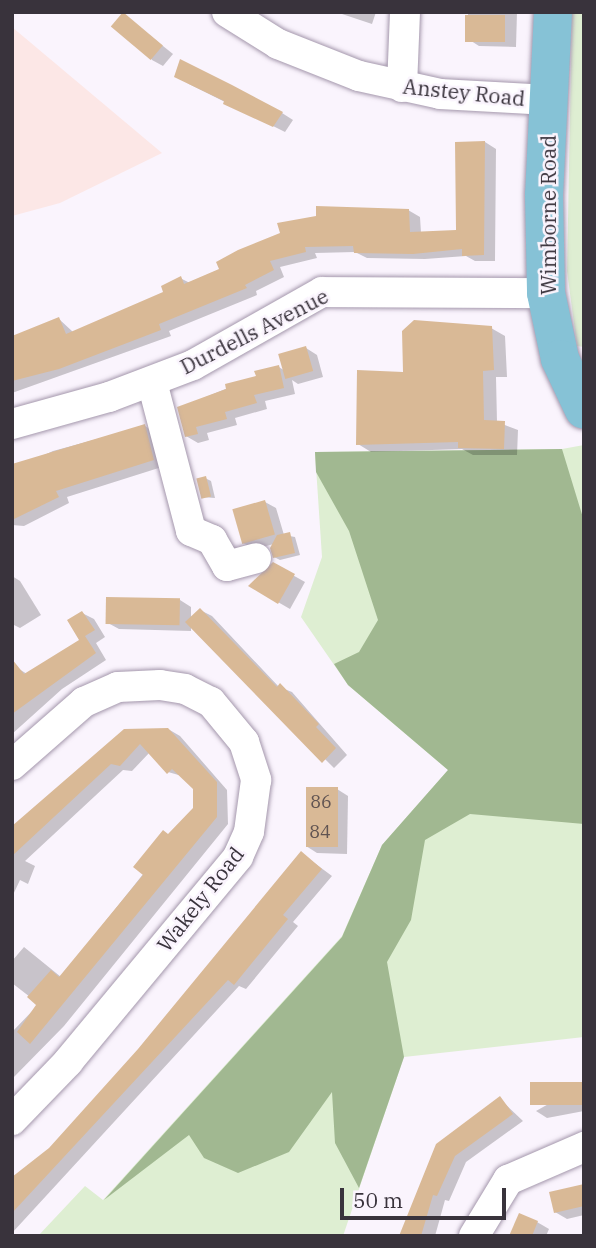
<!DOCTYPE html>
<style>
body{margin:0}
#map{position:relative;width:596px;height:1248px;overflow:hidden;background:#faf4fd;font-family:"IBM Plex Serif",serif}
div>[style]{position:absolute}
.education>*{inset:0;background:#fce7e6}
.green>*{inset:0;background:#deeed2}
.forest>*{inset:0;background:#a1b891}
.shadow>*{inset:0;background:#0003}
.building>*{inset:0;background:#d9b996;transform-origin:0 0}
.roads{filter:drop-shadow(0 0 2px #a497ac) drop-shadow(0 0 2px #a497ac)}
.minor>*{height:30px;margin:-15px;padding:0 15px;transform-origin:15px;border-radius:15px;background:#fff}
.major>*{height:38px;margin:-19px;padding:0 19px;transform-origin:19px;border-radius:19px;background:#86c2d6}
span{translate:-50% -50%;white-space:nowrap;text-align:center;line-height:1.15;-webkit-text-stroke:5px #faf4fd;paint-order:stroke}
.number-label{font-size:18px;color:#615452}
.number-label span{-webkit-text-stroke-width:0}
.street-label{font-size:21px;color:#39333c}
.frame{position:absolute;inset:0;border:14px solid #39333c;pointer-events:none}
.scale{position:absolute;left:340px;top:1188px;width:166px;height:32px;box-sizing:border-box;border:4px solid #39333c;border-top:0;padding-left:9px;font-size:21px;line-height:24px;white-space:nowrap;color:#39333c;-webkit-text-stroke:5px #faf4fd;paint-order:stroke}
</style>
<div id="map">
<div class="education">
<div style="clip-path:polygon(12px 27px,162px 153px,60px 203px,12px 216px)"></div>
</div>
<div class="green">
<div style="clip-path:polygon(572px 12px,584px 12px,584px 347px,577px 346px,567px 271px)"></div>
<div style="clip-path:polygon(584px 445px,584px 1037px,404px 1057px,343px 1236px,38px 1236px,85px 1186px,103px 1200px,342px 936px,382px 845px,448px 770px,348px 685px,301px 617px,322px 557px,315px 452px,562px 449px)"></div>
</div>
<div class="forest">
<div style="clip-path:polygon(562px 449px,584px 521px,584px 824px,470px 814px,425px 840px,411px 920px,387px 962px,404px 1057px,359px 1188px,335px 1143px,332px 1092px,289px 1152px,238px 1173px,204px 1158px,189px 1135px,104px 1200px,342px 937px,382px 845px,448px 770px,348px 685px,334px 664px,359px 652px,378px 620px,349px 531px,316px 472px,315px 452px)"></div>
</div>
<div class="shadow">
<div style="clip-path:polygon(336px 12px,376px 12px,372px 24px)"></div>
<div style="clip-path:polygon(468px 12px,517px 12px,516px 47px,479px 46px,468px 39px)"></div>
<div style="clip-path:polygon(123px 14px,173px 54px,163px 66px,152px 60px)"></div>
<div style="clip-path:polygon(187px 83px,282px 113px,293px 120px,285px 132px)"></div>
<div style="clip-path:polygon(485px 142px,496px 149px,495px 261px,475px 261px,466px 256px,425px 259px,367px 258px,355px 252px,315px 253px,317px 258px,280px 267px,284px 277px,256px 291px,257px 295px,169px 331px,171px 336px,12px 393px,12px 350px,59px 319px,73px 332px,166px 293px,180px 278px,190px 283px,408px 210px,420px 217px,421px 233px,458px 231px)"></div>
<div style="clip-path:polygon(491px 328px,505px 336px,507px 377px,496px 377px,497px 422px,518px 430px,517px 455px,473px 455px,462px 449px,371px 452px,358px 444px,405px 373px)"></div>
<div style="clip-path:polygon(306px 348px,317px 355px,323px 377px,298px 384px,292px 380px,295px 394px,265px 401px,267px 409px,235px 418px,237px 425px,207px 433px,209px 440px,198px 443px,186px 436px,179px 408px,279px 367px,285px 371px)"></div>
<div style="clip-path:polygon(145px 426px,156px 433px,165px 466px,67px 497px,69px 503px,24px 526px,12px 525px,12px 470px,53px 451px)"></div>
<div style="clip-path:polygon(205px 478px,211px 481px,215px 498px,202px 497px)"></div>
<div style="clip-path:polygon(265px 502px,276px 508px,284px 535px,295px 537px,300px 555px,280px 560px,274px 557px,274px 544px,254px 549px,243px 543px)"></div>
<div style="clip-path:polygon(273px 564px,305px 582px,290px 609px,250px 586px)"></div>
<div style="clip-path:polygon(12px 576px,20px 581px,41px 615px,20px 628px,12px 624px)"></div>
<div style="clip-path:polygon(180px 600px,191px 607px,191px 618px,200px 610px,212px 616px,279px 687px,292px 692px,347px 755px,334px 768px,191px 626px,191px 631px,119px 629px,108px 623px)"></div>
<div style="clip-path:polygon(82px 613px,94px 619px,105px 637px,96px 643px,106px 660px,62px 689px,12px 734px,12px 674px,19px 669px,27px 674px,82px 640px)"></div>
<div style="clip-path:polygon(168px 729px,180px 736px,227px 790px,228px 824px,64px 1026px,12px 1079px,12px 1032px,39px 1004px,12px 983px,12px 961px,24px 947px,61px 977px,195px 809px,195px 789px,182px 776px,168px 772px,150px 752px,132px 771px,123px 770px,25px 861px,35px 866px,28px 884px,20px 880px,12px 897px,12px 829px,125px 731px)"></div>
<div style="clip-path:polygon(337px 789px,348px 796px,347px 854px,317px 853px,306px 846px)"></div>
<div style="clip-path:polygon(301px 853px,332px 876px,293px 922px,298px 926px,246px 989px,239px 986px,12px 1233px,12px 1179px,50px 1149px,139px 1050px)"></div>
<div style="clip-path:polygon(584px 1084px,584px 1111px,547px 1118px,536px 1111px)"></div>
<div style="clip-path:polygon(500px 1099px,523px 1121px,466px 1162px,449px 1201px,445px 1200px,435px 1236px,402px 1236px,437px 1145px)"></div>
<div style="clip-path:polygon(584px 1186px,584px 1215px,567px 1219px,555px 1212px)"></div>
<div style="clip-path:polygon(537px 1222px,549px 1229px,546px 1236px,511px 1236px)"></div>
</div>
<div class="building">
<div style="left:123px;top:12px;width:52px;height:19px;rotate:40deg"></div>
<div style="left:505px;top:15px;width:27px;height:40px;rotate:90deg"></div>
<div style="clip-path:polygon(180px 59px,232px 85px,283px 112px,273px 127px,223px 104px,224px 101px,174px 77px)"></div>
<div style="clip-path:polygon(485px 141px,484px 255px,462px 256px,462px 249px,413px 254px,354px 253px,353px 246px,305px 247px,306px 252px,270px 261px,274px 270px,245px 285px,247px 288px,159px 324px,161px 330px,59px 369px,12px 381px,12px 336px,59px 317px,66px 334px,163px 292px,161px 286px,181px 276px,184px 284px,219px 269px,216px 262px,238px 250px,280px 233px,277px 223px,316px 216px,316px 206px,409px 209px,410px 232px,456px 230px,455px 142px)"></div>
<div style="clip-path:polygon(414px 320px,492px 326px,494px 370px,483px 371px,484px 420px,505px 421px,504px 449px,458px 448px,458px 442px,356px 445px,357px 370px,403px 372px,402px 331px)"></div>
<div style="left:306px;top:346px;width:26px;height:29px;rotate:74deg"></div>
<div style="clip-path:polygon(279px 365px,284px 388px,254px 395px,257px 403px,225px 412px,227px 419px,196px 427px,198px 434px,185px 437px,177px 407px,226px 389px,225px 384px,256px 376px,254px 371px)"></div>
<div style="clip-path:polygon(145px 424px,154px 460px,56px 491px,59px 497px,12px 520px,12px 464px)"></div>
<div style="left:206px;top:476px;width:21px;height:10px;rotate:76deg"></div>
<div style="left:265px;top:500px;width:36px;height:34px;rotate:74deg"></div>
<div style="clip-path:polygon(290px 532px,295px 553px,273px 558px,270px 548px,277px 535px)"></div>
<div style="clip-path:polygon(273px 562px,295px 574px,278px 604px,248px 586px)"></div>
<div style="left:106px;top:597px;width:74px;height:27px;rotate:1deg"></div>
<div style="clip-path:polygon(200px 608px,277px 687px,280px 683px,319px 724px,316px 727px,336px 748px,322px 763px,185px 622px)"></div>
<div style="clip-path:polygon(82px 611px,95px 630px,85px 636px,96px 653px,12px 714px,12px 659px,24px 674px,79px 640px,67px 620px)"></div>
<div style="clip-path:polygon(168px 728px,217px 782px,217px 817px,30px 1044px,17px 1032px,36px 1005px,27px 997px,51px 970px,59px 977px,143px 875px,133px 867px,163px 830px,168px 834px,193px 808px,193px 789px,172px 769px,167px 774px,140px 744px,120px 766px,111px 764px,12px 856px,12px 826px,124px 729px)"></div>
<div style="left:306px;top:787px;width:32px;height:60px"></div>
<div style="clip-path:polygon(301px 851px,322px 869px,283px 915px,288px 919px,234px 985px,228px 980px,12px 1213px,12px 1177px,49px 1148px,138px 1049px)"></div>
<div style="left:584px;top:1082px;width:23px;height:54px;rotate:90deg"></div>
<div style="clip-path:polygon(500px 1096px,513px 1114px,455px 1156px,437px 1196px,433px 1195px,421px 1236px,399px 1236px,436px 1144px)"></div>
<div style="clip-path:polygon(584px 1184px,584px 1206px,554px 1213px,549px 1192px)"></div>
<div style="clip-path:polygon(519px 1213px,538px 1221px,532px 1236px,509px 1236px)"></div>
</div>
<div class="roads">
<div class="minor">
<div style="left:227px;top:12px;width:60px;rotate:32.1deg"></div>
<div style="left:278px;top:44px;width:87px;rotate:21.6deg"></div>
<div style="left:359px;top:76px;width:83px;rotate:12.5deg"></div>
<div style="left:440px;top:94px;width:109px;rotate:3.2deg"></div>
<div style="left:402px;top:87px;width:75px;rotate:-87.7deg"></div>
<div style="left:152px;top:382px;width:154px;rotate:75.3deg"></div>
<div style="left:191px;top:531px;width:23px;rotate:23deg"></div>
<div style="left:212px;top:540px;width:30px;rotate:60deg"></div>
<div style="left:227px;top:566px;width:30px;rotate:-15deg"></div>
<div style="left:12px;top:424px;width:101px;rotate:-15.6deg"></div>
<div style="left:109px;top:397px;width:90px;rotate:-20.9deg"></div>
<div style="left:193px;top:365px;width:148px;rotate:-29.5deg"></div>
<div style="left:322px;top:292px;width:224px;rotate:0.3deg"></div>
<div style="left:12px;top:765px;width:96px;rotate:-41.2deg"></div>
<div style="left:84px;top:702px;width:37px;rotate:-24deg"></div>
<div style="left:118px;top:687px;width:42px;rotate:-2.7deg"></div>
<div style="left:160px;top:685px;width:25px;rotate:9deg"></div>
<div style="left:185px;top:689px;width:29px;rotate:27deg"></div>
<div style="left:211px;top:702px;width:52px;rotate:50.5deg"></div>
<div style="left:244px;top:742px;width:40px;rotate:72deg"></div>
<div style="left:256px;top:780px;width:52px;rotate:97.7deg"></div>
<div style="left:249px;top:832px;width:27px;rotate:114deg"></div>
<div style="left:238px;top:857px;width:266px;rotate:129.7deg"></div>
<div style="left:68px;top:1062px;width:81px;rotate:134deg"></div>
<div style="left:474px;top:1236px;width:66px;rotate:-58.7deg"></div>
<div style="left:508px;top:1180px;width:83px;rotate:-23.5deg"></div>
</div>
<div class="major">
<div style="left:553px;top:12px;width:183px;rotate:92.8deg"></div>
<div style="left:544px;top:195px;width:98px;rotate:88.8deg"></div>
<div style="left:546px;top:293px;width:67px;rotate:78deg"></div>
<div style="left:560px;top:359px;width:56px;rotate:64.8deg"></div>
</div>
</div>
<div class="number-label">
<span style="left:321px;top:802px">86</span>
<span style="left:320px;top:832px">84</span>
</div>
<div class="street-label">
<span style="left:464px;top:92px;rotate:6deg">Anstey Road</span>
<span style="left:548px;top:215px;rotate:-90deg">Wimborne Road</span>
<span style="left:254px;top:331px;rotate:-27deg">Durdells Avenue</span>
<span style="left:200px;top:899px;rotate:-52deg">Wakely Road</span>
</div>
<div class="frame"></div>
<div class="scale">50 m</div>
</div>
